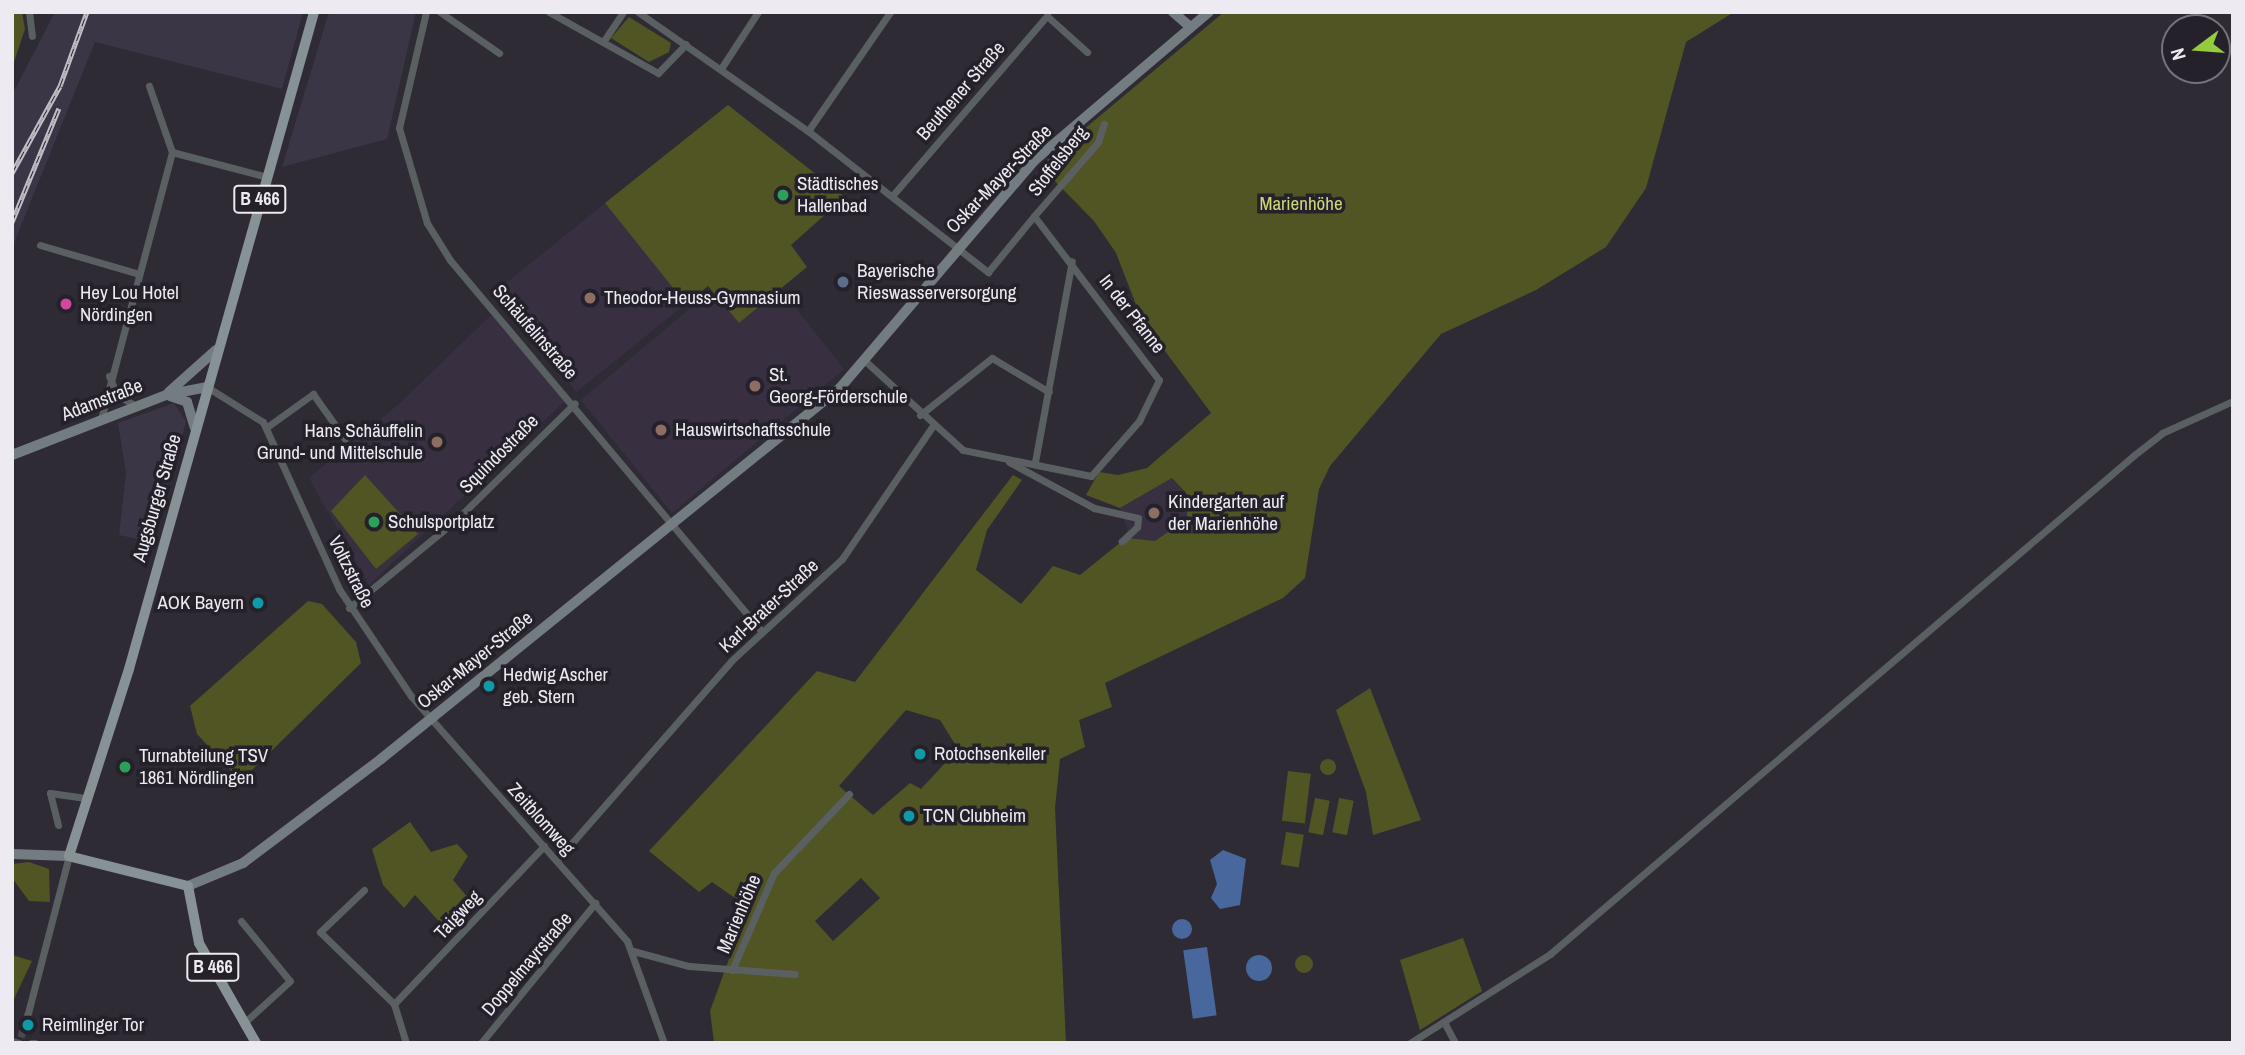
<!DOCTYPE html>
<meta charset="utf-8">
<style>
body{margin:0}
#map{position:relative;width:2245px;height:1055px;overflow:hidden;background:#2e2b35;font-family:"Archivo Narrow",sans-serif}
div>[style]{position:absolute}
.built>*{inset:0;background:#3b3645}
.education>*{inset:0;background:#383041;transform-origin:0 0}
.green>*{inset:0;background:#515523;transform-origin:0 0}
.round{border-radius:50%}
.water>*{inset:0;background:#48689d;transform-origin:0 0}
.street-tunnel>*{height:7px;margin-top:-3.5px;transform-origin:0;background:repeating-linear-gradient(90deg,#4b4851 0 7px,transparent 0 10.5px)}
.street>*{height:7px;margin:-3.5px;padding:0 3.5px;transform-origin:3.5px;border-radius:3.5px;background:#5a6062}
.secondary>*{height:10px;margin:-5px;padding:0 5px;transform-origin:5px;border-radius:5px;background:#737c80}
.primary>*{height:10px;margin:-5px;padding:0 5px;transform-origin:5px;border-radius:5px;background:#869296}
.rail>*{height:5px;margin-top:-2.5px;transform-origin:0;background:repeating-linear-gradient(90deg,#24212b 0 8px,#c2c0c7 0 16px);box-sizing:border-box;border-block:2px solid #c2c0c7}
.dots>*{width:19px;height:19px;translate:-50% -50%;box-sizing:border-box;border:4px solid #24212b;border-radius:50%}
span{translate:-50% -50%;white-space:nowrap;text-align:center;line-height:1.15;-webkit-text-stroke:7px #24212b;paint-order:stroke}
.shield-label span{padding:2px 5px;background:#24212b;border:2px solid;border-radius:5px;-webkit-text-stroke-width:0}
.shield-label{font-size:18px;color:#edebf1;font-weight:700}
.street-label{font-size:19px;color:#edebf1}
.poi-label{font-size:19px;color:#edebf1}
.left{translate:0 -50%;text-align:left}
.right{translate:-100% -50%;text-align:right}
.park-label{font-size:19px;color:#ced776}
.frame{position:absolute;inset:0;border:14px solid #edebf1;pointer-events:none}
.north{position:absolute;left:2161px;top:14px;width:70px;height:70px;box-sizing:border-box;background:#24212b;border:2px solid #74727a;border-radius:50%;rotate:254deg;font-size:19px;font-weight:700;line-height:28px;text-align:center;color:#edebf1}
.north::after{content:'';display:block;margin:auto;width:24px;height:32px;background:#94cc3c;clip-path:polygon(50% 0,100% 100%,50% 72%,0 100%)}
</style>
<div id="map">
<div class="built">
<div style="clip-path:polygon(55px 12px,303px 12px,282px 89px,95px 42px,12px 248px,12px 95px)"></div>
<div style="clip-path:polygon(329px 12px,416px 12px,387px 139px,282px 167px)"></div>
<div style="clip-path:polygon(174px 403px,186px 422px,152px 542px,119px 535px,126px 473px,118px 423px)"></div>
</div>
<div class="education">
<div style="left:605px;top:203px;width:129px;height:141px;rotate:51deg"></div>
<div style="clip-path:polygon(781px 289px,844px 369px,672px 513px,581px 400px,712px 290px,739px 323px)"></div>
<div style="clip-path:polygon(491px 315px,565px 401px,369px 585px,309px 478px,398px 405px)"></div>
<div style="clip-path:polygon(1172px 478px,1187px 494px,1187px 519px,1155px 541px,1130px 539px,1120px 508px)"></div>
</div>
<div class="green">
<div style="clip-path:polygon(12px 12px,22px 12px,25px 29px,12px 68px)"></div>
<div style="clip-path:polygon(evenodd,1224px 12px,1734px 12px,1686px 42px,1646px 188px,1606px 247px,1536px 290px,1441px 334px,1330px 466px,1319px 489px,1305px 578px,1283px 598px,1105px 683px,1112px 707px,1079px 720px,1085px 747px,1060px 759px,1055px 808px,1066px 1043px,714px 1043px,710px 1011px,748px 907px,712px 882px,699px 892px,649px 851px,817px 671px,855px 682px,1013px 475px,1022px 480px,987px 530px,976px 570px,1021px 604px,1053px 566px,1080px 575px,1126px 538px,1155px 541px,1187px 519px,1187px 494px,1172px 478px,1120px 508px,1086px 495px,1099px 472px,1118px 475px,1147px 468px,1211px 413px,1142px 320px,1116px 253px,1094px 221px,1040px 166px,1224px 12px,906px 710px,940px 720px,958px 749px,921px 789px,910px 783px,873px 815px,839px 786px,906px 710px,1224px 12px,861px 878px,880px 898px,833px 941px,815px 921px,861px 878px)"></div>
<div style="clip-path:polygon(629px 17px,671px 43px,669px 52px,649px 62px,611px 38px)"></div>
<div style="clip-path:polygon(728px 105px,845px 197px,791px 245px,807px 267px,739px 323px,708px 286px,686px 304px,605px 203px)"></div>
<div style="clip-path:polygon(365px 475px,418px 534px,376px 569px,331px 511px)"></div>
<div style="clip-path:polygon(308px 601px,322px 604px,356px 642px,361px 663px,252px 770px,234px 774px,197px 734px,190px 706px)"></div>
<div style="clip-path:polygon(1370px 688px,1421px 820px,1373px 835px,1366px 792px,1336px 710px)"></div>
<div class="round" style="left:1320px;top:759px;width:16px;height:16px"></div>
<div style="left:1288px;top:771px;width:23px;height:50px;rotate:7deg"></div>
<div style="left:1315px;top:798px;width:15px;height:35px;rotate:11deg"></div>
<div style="left:1339px;top:798px;width:15px;height:35px;rotate:11deg"></div>
<div style="clip-path:polygon(410px 822px,431px 852px,457px 844px,468px 856px,453px 880px,470px 900px,445px 928px,415px 895px,404px 908px,383px 885px,372px 849px)"></div>
<div style="left:1286px;top:832px;width:18px;height:33px;rotate:9deg"></div>
<div style="clip-path:polygon(29px 862px,49px 869px,50px 902px,29px 901px,12px 878px,12px 864px)"></div>
<div style="clip-path:polygon(1463px 938px,1482px 991px,1420px 1030px,1400px 960px)"></div>
<div style="clip-path:polygon(12px 955px,32px 961px,14px 999px,12px 998px)"></div>
<div class="round" style="left:1295px;top:955px;width:18px;height:18px"></div>
</div>
<div class="water">
<div style="clip-path:polygon(1223px 850px,1246px 859px,1240px 905px,1220px 909px,1211px 898px,1217px 884px,1210px 860px)"></div>
<div class="round" style="left:1172px;top:919px;width:20px;height:20px"></div>
<div style="left:1207px;top:947px;width:69px;height:24px;rotate:82deg"></div>
<div class="round" style="left:1246px;top:955px;width:26px;height:26px"></div>
</div>
<div class="street-tunnel">
<div style="left:21px;top:1037px;width:25px;rotate:-74deg"></div>
</div>
<div class="street">
<div style="left:29px;top:12px;width:24px;rotate:83deg"></div>
<div style="left:426px;top:12px;width:119px;rotate:103.1deg"></div>
<div style="left:399px;top:128px;width:99px;rotate:73.6deg"></div>
<div style="left:427px;top:223px;width:44px;rotate:58.1deg"></div>
<div style="left:450px;top:260px;width:483px;rotate:50deg"></div>
<div style="left:440px;top:12px;width:72px;rotate:34.8deg"></div>
<div style="left:549px;top:12px;width:125px;rotate:29.2deg"></div>
<div style="left:658px;top:73px;width:40px;rotate:-46deg"></div>
<div style="left:638px;top:12px;width:208px;rotate:35deg"></div>
<div style="left:808px;top:131px;width:229px;rotate:38.1deg"></div>
<div style="left:988px;top:272px;width:72px;rotate:-50.6deg"></div>
<div style="left:1034px;top:216px;width:206px;rotate:52.7deg"></div>
<div style="left:1159px;top:380px;width:46px;rotate:116deg"></div>
<div style="left:1139px;top:421px;width:73px;rotate:131.1deg"></div>
<div style="left:1091px;top:476px;width:131px;rotate:-168.5deg"></div>
<div style="left:963px;top:450px;width:134px;rotate:-137.7deg"></div>
<div style="left:603px;top:42px;width:36px;rotate:-56deg"></div>
<div style="left:722px;top:67px;width:66px;rotate:-56.8deg"></div>
<div style="left:808px;top:131px;width:145px;rotate:-55.4deg"></div>
<div style="left:172px;top:152px;width:98px;rotate:14.7deg"></div>
<div style="left:892px;top:196px;width:238px;rotate:-49.3deg"></div>
<div style="left:1047px;top:16px;width:54px;rotate:42deg"></div>
<div style="left:1034px;top:216px;width:98px;rotate:-49.1deg"></div>
<div style="left:1098px;top:142px;width:19px;rotate:-72deg"></div>
<div style="left:40px;top:245px;width:103px;rotate:16.3deg"></div>
<div style="left:109px;top:376px;width:21px;rotate:67deg"></div>
<div style="left:117px;top:395px;width:22px;rotate:30deg"></div>
<div style="left:207px;top:387px;width:66px;rotate:32deg"></div>
<div style="left:263px;top:422px;width:183px;rotate:65.5deg"></div>
<div style="left:339px;top:589px;width:129px;rotate:56.1deg"></div>
<div style="left:411px;top:696px;width:327px;rotate:48.6deg"></div>
<div style="left:627px;top:941px;width:109px;rotate:70.1deg"></div>
<div style="left:920px;top:415px;width:92px;rotate:-38.4deg"></div>
<div style="left:992px;top:358px;width:66px;rotate:30.8deg"></div>
<div style="left:101px;top:419px;width:276px;rotate:-75.1deg"></div>
<div style="left:172px;top:152px;width:70px;rotate:-109.2deg"></div>
<div style="left:267px;top:427px;width:57px;rotate:-35.7deg"></div>
<div style="left:313px;top:394px;width:55px;rotate:54.6deg"></div>
<div style="left:1009px;top:462px;width:97px;rotate:28.4deg"></div>
<div style="left:1094px;top:508px;width:45px;rotate:12.8deg"></div>
<div style="left:1138px;top:518px;width:9px;rotate:96deg"></div>
<div style="left:1137px;top:527px;width:21px;rotate:137deg"></div>
<div style="left:1035px;top:462px;width:204px;rotate:-79.6deg"></div>
<div style="left:349px;top:608px;width:140px;rotate:-39.5deg"></div>
<div style="left:457px;top:519px;width:165px;rotate:-44.5deg"></div>
<div style="left:58px;top:825px;width:33px;rotate:-104deg"></div>
<div style="left:50px;top:793px;width:36px;rotate:8deg"></div>
<div style="left:557px;top:860px;width:264px;rotate:-48.8deg"></div>
<div style="left:731px;top:661px;width:151px;rotate:-42.6deg"></div>
<div style="left:842px;top:559px;width:160px;rotate:-55.7deg"></div>
<div style="left:364px;top:890px;width:61px;rotate:136.3deg"></div>
<div style="left:320px;top:932px;width:103px;rotate:44.2deg"></div>
<div style="left:241px;top:921px;width:77px;rotate:50.8deg"></div>
<div style="left:290px;top:981px;width:61px;rotate:137.7deg"></div>
<div style="left:633px;top:951px;width:58px;rotate:15deg"></div>
<div style="left:689px;top:966px;width:106px;rotate:4.3deg"></div>
<div style="left:732px;top:970px;width:106px;rotate:-66.6deg"></div>
<div style="left:774px;top:873px;width:109px;rotate:-46.5deg"></div>
<div style="left:28px;top:1013px;width:162px;rotate:-75.4deg"></div>
<div style="left:1444px;top:1022px;width:24px;rotate:62deg"></div>
<div style="left:12px;top:1041px;width:7px;rotate:16deg"></div>
<div style="left:31px;top:1043px;width:4px"></div>
<div style="left:406px;top:1043px;width:41px;rotate:-107.1deg"></div>
<div style="left:394px;top:1004px;width:218px;rotate:-46.5deg"></div>
<div style="left:481px;top:1043px;width:181px;rotate:-50.8deg"></div>
<div style="left:1410px;top:1043px;width:166px;rotate:-32.4deg"></div>
<div style="left:1550px;top:954px;width:767px;rotate:-40.5deg"></div>
<div style="left:2133px;top:456px;width:37px;rotate:-38deg"></div>
<div style="left:2162px;top:433px;width:78px;rotate:-24.3deg"></div>
</div>
<div class="secondary">
<div style="left:1173px;top:12px;width:23px;rotate:41deg"></div>
<div style="left:169px;top:392px;width:63px;rotate:-41.8deg"></div>
<div style="left:170px;top:396px;width:18px;rotate:19deg"></div>
<div style="left:187px;top:402px;width:27px;rotate:73deg"></div>
<div style="left:12px;top:455px;width:165px;rotate:-21.3deg"></div>
<div style="left:166px;top:395px;width:42px;rotate:-11deg"></div>
<div style="left:12px;top:854px;width:57px;rotate:2deg"></div>
<div style="left:188px;top:886px;width:60px;rotate:-22.7deg"></div>
<div style="left:243px;top:863px;width:173px;rotate:-37deg"></div>
<div style="left:381px;top:759px;width:590px;rotate:-38.95deg"></div>
<div style="left:840px;top:388px;width:300px;rotate:-49.5deg"></div>
<div style="left:1035px;top:160px;width:228px;rotate:-40.4deg"></div>
</div>
<div class="primary">
<div style="left:256px;top:1043px;width:115px;rotate:-119.7deg"></div>
<div style="left:199px;top:943px;width:58px;rotate:-100.9deg"></div>
<div style="left:188px;top:886px;width:123px;rotate:-165.9deg"></div>
<div style="left:69px;top:856px;width:196px;rotate:-72.2deg"></div>
<div style="left:129px;top:669px;width:683px;rotate:-74.27deg"></div>
</div>
<div class="rail">
<div style="left:12px;top:173px;width:99px;rotate:-61.1deg"></div>
<div style="left:60px;top:86px;width:79px;rotate:-70deg"></div>
<div style="left:12px;top:222px;width:123px;rotate:-67.6deg"></div>
</div>
<div class="dots">
<div style="left:783px;top:195px;background:#2e9e5b"></div>
<div style="left:843px;top:282px;background:#5c6f8a"></div>
<div style="left:590px;top:298px;background:#8d6e63"></div>
<div style="left:66px;top:304px;background:#d1479c"></div>
<div style="left:755px;top:386px;background:#8d6e63"></div>
<div style="left:661px;top:430px;background:#8d6e63"></div>
<div style="left:437px;top:442px;background:#8d6e63"></div>
<div style="left:1154px;top:513px;background:#8d6e63"></div>
<div style="left:374px;top:522px;background:#2e9e5b"></div>
<div style="left:258px;top:603px;background:#0f9aa8"></div>
<div style="left:489px;top:686px;background:#0f9aa8"></div>
<div style="left:920px;top:754px;background:#0f9aa8"></div>
<div style="left:125px;top:767px;background:#2e9e5b"></div>
<div style="left:909px;top:816px;background:#0f9aa8"></div>
<div style="left:28px;top:1025px;background:#0f9aa8"></div>
</div>
<div class="shield-label">
<span style="left:260px;top:199px">B 466</span>
<span style="left:213px;top:967px">B 466</span>
</div>
<div class="street-label">
<span style="left:961px;top:91px;rotate:-49deg">Beuthener Straße</span>
<span style="left:1058px;top:161px;rotate:-52deg">Stoffelsberg</span>
<span style="left:999px;top:179px;rotate:-46deg">Oskar-Mayer-Straße</span>
<span style="left:1132px;top:314px;rotate:52deg">In der Pfanne</span>
<span style="left:535px;top:332px;rotate:49deg">Schäufelinstraße</span>
<span style="left:102px;top:400px;rotate:-21deg">Adamstraße</span>
<span style="left:499px;top:454px;rotate:-45deg">Squindostraße</span>
<span style="left:157px;top:498px;rotate:-74deg">Augsburger Straße</span>
<span style="left:351px;top:572px;rotate:63deg">Voltzstraße</span>
<span style="left:769px;top:606px;rotate:-43deg">Karl-Brater-Straße</span>
<span style="left:475px;top:660px;rotate:-39deg">Oskar-Mayer-Straße</span>
<span style="left:541px;top:819px;rotate:48deg">Zeitblomweg</span>
<span style="left:739px;top:914px;rotate:-67deg">Marienhöhe</span>
<span style="left:458px;top:915px;rotate:-47deg">Taigweg</span>
<span style="left:527px;top:964px;rotate:-50deg">Doppelmayrstraße</span>
</div>
<div class="poi-label">
<span class="left" style="left:797px;top:195px">Städtisches<br>Hallenbad</span>
<span class="left" style="left:857px;top:282px">Bayerische<br>Rieswasserversorgung</span>
<span class="left" style="left:80px;top:304px">Hey Lou Hotel<br>Nördingen</span>
<span class="left" style="left:604px;top:298px">Theodor-Heuss-Gymnasium</span>
<span class="left" style="left:769px;top:386px">St.<br>Georg-Förderschule</span>
<span class="left" style="left:675px;top:430px">Hauswirtschaftsschule</span>
<span class="right" style="left:423px;top:442px">Hans Schäuffelin<br>Grund- und Mittelschule</span>
<span class="left" style="left:1168px;top:513px">Kindergarten auf<br>der Marienhöhe</span>
<span class="left" style="left:388px;top:522px">Schulsportplatz</span>
<span class="right" style="left:244px;top:603px">AOK Bayern</span>
<span class="left" style="left:503px;top:686px">Hedwig Ascher<br>geb. Stern</span>
<span class="left" style="left:934px;top:754px">Rotochsenkeller</span>
<span class="left" style="left:139px;top:767px">Turnabteilung TSV<br>1861 Nördlingen</span>
<span class="left" style="left:923px;top:816px">TCN Clubheim</span>
<span class="left" style="left:42px;top:1025px">Reimlinger Tor</span>
</div>
<div class="park-label">
<span style="left:1301px;top:204px">Marienhöhe</span>
</div>
<div class="frame"></div>
<div class="north">N</div>
</div>
